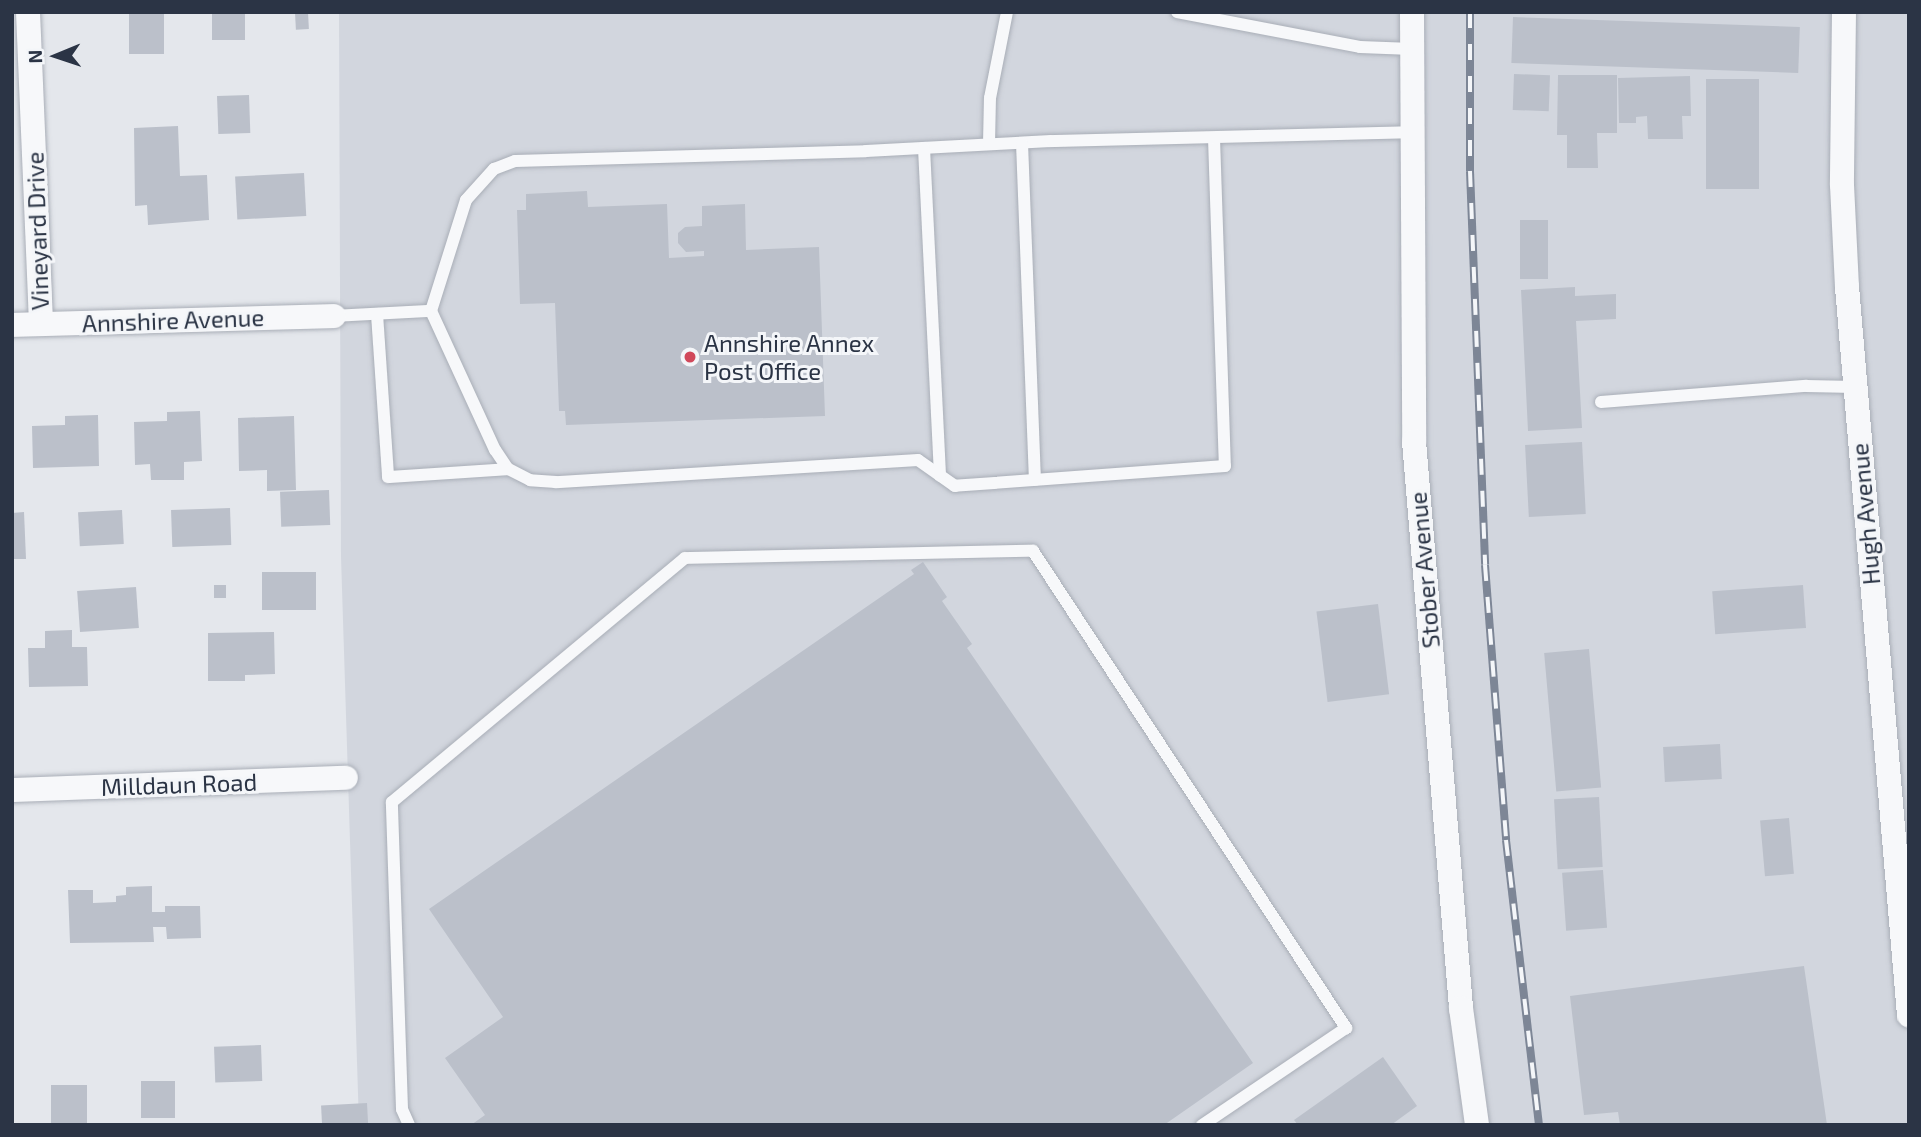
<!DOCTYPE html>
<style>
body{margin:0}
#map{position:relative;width:1921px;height:1137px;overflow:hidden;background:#e4e7ec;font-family:"Exo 2",sans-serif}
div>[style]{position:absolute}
.built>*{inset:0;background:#d2d6de}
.building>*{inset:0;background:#bbc0ca;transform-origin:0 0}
.roads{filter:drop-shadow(0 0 2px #a9aeb7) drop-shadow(0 0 2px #a9aeb7)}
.service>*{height:12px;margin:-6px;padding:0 6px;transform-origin:6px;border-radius:6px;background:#f7f8fa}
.minor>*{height:24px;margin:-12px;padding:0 12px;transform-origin:12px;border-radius:12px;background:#f7f8fa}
.rail>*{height:8px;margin-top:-4px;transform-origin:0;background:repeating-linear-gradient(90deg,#f4f6f9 0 16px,#7d8696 0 32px);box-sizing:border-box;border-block:2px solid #7d8696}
.dots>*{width:19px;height:19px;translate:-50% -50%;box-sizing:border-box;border:4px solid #f4f6f9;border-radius:50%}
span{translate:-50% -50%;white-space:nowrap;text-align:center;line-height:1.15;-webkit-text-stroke:6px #f4f6f9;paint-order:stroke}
.street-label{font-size:24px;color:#2b3445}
.poi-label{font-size:24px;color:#2b3445}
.left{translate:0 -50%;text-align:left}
.frame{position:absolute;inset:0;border:14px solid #2b3445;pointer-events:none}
.north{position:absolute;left:21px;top:21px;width:70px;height:70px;-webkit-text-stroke:5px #f4f6f9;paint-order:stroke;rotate:268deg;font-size:19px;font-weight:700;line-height:28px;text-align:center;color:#2b3445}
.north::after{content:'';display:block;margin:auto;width:24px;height:32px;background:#2b3445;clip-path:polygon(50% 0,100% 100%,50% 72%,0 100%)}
</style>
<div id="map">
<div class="built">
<div style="clip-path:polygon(339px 12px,1909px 12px,1909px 1125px,359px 1125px,341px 557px)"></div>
</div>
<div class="building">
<div style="left:129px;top:12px;width:35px;height:42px"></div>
<div style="left:212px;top:12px;width:33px;height:28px"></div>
<div style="left:308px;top:12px;width:17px;height:13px;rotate:87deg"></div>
<div style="left:1513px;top:17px;width:287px;height:46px;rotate:2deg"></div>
<div style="left:1514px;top:74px;width:36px;height:36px;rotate:2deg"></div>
<div style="clip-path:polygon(1558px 75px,1617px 75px,1617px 133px,1597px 133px,1598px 168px,1567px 168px,1567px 135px,1557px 135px)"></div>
<div style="clip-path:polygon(1690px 76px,1691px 116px,1682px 116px,1683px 139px,1648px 139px,1647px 116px,1636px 117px,1636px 123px,1619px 123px,1618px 78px)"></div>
<div style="left:1706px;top:79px;width:53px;height:110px"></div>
<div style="left:249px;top:95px;width:38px;height:32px;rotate:88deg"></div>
<div style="clip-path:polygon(178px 126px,180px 176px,207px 175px,209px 220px,148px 225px,147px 205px,135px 206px,134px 128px)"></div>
<div style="left:304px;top:173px;width:43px;height:69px;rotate:87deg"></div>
<div style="clip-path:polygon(587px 191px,588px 207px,667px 204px,669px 258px,704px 256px,704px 251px,686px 252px,678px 243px,678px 233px,685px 227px,702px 226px,702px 206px,745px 204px,746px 250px,819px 247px,825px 416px,566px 425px,565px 411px,559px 411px,555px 303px,520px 304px,517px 210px,526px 210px,526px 194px)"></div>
<div style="left:1520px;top:220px;width:28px;height:59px"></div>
<div style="clip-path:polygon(1575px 287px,1575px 296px,1616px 294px,1616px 319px,1576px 321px,1582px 428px,1528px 431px,1521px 290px)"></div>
<div style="clip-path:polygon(200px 411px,202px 461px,184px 462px,184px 480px,151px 480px,150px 464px,135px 465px,134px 422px,167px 421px,167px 412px)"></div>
<div style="clip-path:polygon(98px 415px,99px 466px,33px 468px,32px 426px,65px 425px,65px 416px)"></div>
<div style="clip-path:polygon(294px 416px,296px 490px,267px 491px,267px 470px,239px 471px,238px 418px)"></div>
<div style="left:1582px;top:442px;width:72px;height:57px;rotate:87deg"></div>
<div style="left:329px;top:490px;width:35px;height:49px;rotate:88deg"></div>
<div style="left:230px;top:508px;width:37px;height:59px;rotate:88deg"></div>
<div style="left:122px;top:510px;width:34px;height:44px;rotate:87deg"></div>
<div style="clip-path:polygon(24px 512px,26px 559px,12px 559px,12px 513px)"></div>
<div style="clip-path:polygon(923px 562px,947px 597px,942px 601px,972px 644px,967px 648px,1253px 1063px,1164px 1125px,471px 1125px,485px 1115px,445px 1058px,503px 1017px,429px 909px,914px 574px,911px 570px)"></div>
<div style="left:316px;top:572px;width:38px;height:54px;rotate:90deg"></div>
<div style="left:214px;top:585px;width:12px;height:13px"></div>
<div style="left:1803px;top:585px;width:43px;height:91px;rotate:86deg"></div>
<div style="left:136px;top:587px;width:41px;height:59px;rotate:86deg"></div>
<div style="left:1378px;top:604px;width:91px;height:62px;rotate:83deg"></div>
<div style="clip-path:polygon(72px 630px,72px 647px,87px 647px,88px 686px,29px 687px,28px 648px,45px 648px,45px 631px)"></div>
<div style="clip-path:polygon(274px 632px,275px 674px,245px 675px,245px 681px,208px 681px,208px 633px)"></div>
<div style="left:1589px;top:649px;width:139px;height:45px;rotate:85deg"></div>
<div style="left:1720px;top:744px;width:35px;height:57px;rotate:87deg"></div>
<div style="left:1599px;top:797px;width:70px;height:45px;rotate:87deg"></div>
<div style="left:1789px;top:818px;width:56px;height:29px;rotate:85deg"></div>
<div style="left:1603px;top:870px;width:58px;height:41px;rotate:86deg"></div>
<div style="clip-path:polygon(152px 886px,152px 912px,165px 912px,165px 906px,200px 906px,201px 938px,167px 939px,166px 927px,153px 927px,154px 942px,70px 943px,68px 890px,93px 890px,93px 903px,116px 902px,116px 896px,126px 895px,126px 887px)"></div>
<div style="clip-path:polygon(1804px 966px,1827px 1125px,1620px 1125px,1618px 1112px,1584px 1115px,1570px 996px)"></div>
<div style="left:261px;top:1045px;width:36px;height:47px;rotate:88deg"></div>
<div style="clip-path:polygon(1383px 1057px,1417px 1106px,1391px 1125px,1298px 1125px,1294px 1120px)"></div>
<div style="left:141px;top:1081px;width:34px;height:37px"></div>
<div style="left:51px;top:1085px;width:36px;height:40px"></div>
<div style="left:367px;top:1103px;width:22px;height:46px;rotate:87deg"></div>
</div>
<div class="roads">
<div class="service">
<div style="left:1177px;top:12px;width:186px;rotate:10.8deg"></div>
<div style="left:1360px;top:47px;width:52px;rotate:2.2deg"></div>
<div style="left:1214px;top:138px;width:328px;rotate:88.1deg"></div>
<div style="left:1225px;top:466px;width:271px;rotate:175.8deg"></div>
<div style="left:955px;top:486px;width:45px;rotate:-144.9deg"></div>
<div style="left:918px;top:460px;width:363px;rotate:176.5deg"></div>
<div style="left:556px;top:482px;width:26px;rotate:-176deg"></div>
<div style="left:530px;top:480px;width:25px;rotate:-153deg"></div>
<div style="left:508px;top:469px;width:23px;rotate:-124deg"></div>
<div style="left:495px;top:450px;width:153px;rotate:-114.7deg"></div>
<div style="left:431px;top:311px;width:116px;rotate:-72.5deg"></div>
<div style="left:466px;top:200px;width:42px;rotate:-47.9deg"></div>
<div style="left:494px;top:169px;width:22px;rotate:-21deg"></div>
<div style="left:515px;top:161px;width:351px;rotate:-1.6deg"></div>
<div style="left:866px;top:151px;width:185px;rotate:-3.1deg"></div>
<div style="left:1051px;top:141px;width:362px;rotate:-1.4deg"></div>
<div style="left:1022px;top:143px;width:337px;rotate:87.8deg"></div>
<div style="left:989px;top:144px;width:46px;rotate:-88.8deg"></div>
<div style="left:990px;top:98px;width:88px;rotate:-78.8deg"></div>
<div style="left:924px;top:148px;width:328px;rotate:87.2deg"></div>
<div style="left:377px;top:314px;width:163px;rotate:86.1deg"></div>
<div style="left:388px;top:477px;width:120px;rotate:-3.8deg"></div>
<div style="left:334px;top:316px;width:97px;rotate:-3deg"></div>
<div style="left:1601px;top:402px;width:206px;rotate:-4.5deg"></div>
<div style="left:1806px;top:386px;width:49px;rotate:1.2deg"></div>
<div style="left:409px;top:1125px;width:17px;rotate:-114deg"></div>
<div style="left:402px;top:1109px;width:307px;rotate:-91.9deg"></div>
<div style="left:392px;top:802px;width:381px;rotate:-39.8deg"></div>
<div style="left:685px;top:558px;width:348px;rotate:-1.2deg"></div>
<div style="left:1033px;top:551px;width:571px;rotate:56.73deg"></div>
<div style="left:1346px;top:1028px;width:174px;rotate:146deg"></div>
</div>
<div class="minor">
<div style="left:28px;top:12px;width:311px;rotate:87.6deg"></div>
<div style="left:1412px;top:12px;width:429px;rotate:89.7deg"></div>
<div style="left:1414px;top:441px;width:569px;rotate:85.26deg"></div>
<div style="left:1461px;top:1008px;width:118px;rotate:82.2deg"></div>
<div style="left:1844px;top:12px;width:173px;rotate:90.7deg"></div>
<div style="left:1842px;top:185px;width:102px;rotate:87.2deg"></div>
<div style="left:1847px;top:287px;width:731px;rotate:85.13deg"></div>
<div style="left:12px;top:325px;width:322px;rotate:-1.6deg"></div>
<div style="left:12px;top:790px;width:334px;rotate:-2.1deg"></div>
</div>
</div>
<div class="rail">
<div style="left:1470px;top:12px;width:159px;rotate:90deg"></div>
<div style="left:1470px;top:171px;width:394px;rotate:87.8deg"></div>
<div style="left:1485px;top:565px;width:276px;rotate:85.6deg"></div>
<div style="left:1506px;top:840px;width:287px;rotate:83.4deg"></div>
</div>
<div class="dots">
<div style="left:690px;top:357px;background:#d1495b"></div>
</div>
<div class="street-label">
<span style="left:37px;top:231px;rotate:-92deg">Vineyard Drive</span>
<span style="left:173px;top:320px;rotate:-2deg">Annshire Avenue</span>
<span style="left:1865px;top:514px;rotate:-95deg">Hugh Avenue</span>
<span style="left:1424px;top:570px;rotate:-95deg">Stober Avenue</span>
<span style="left:179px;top:784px;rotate:-2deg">Milldaun Road</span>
</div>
<div class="poi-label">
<span class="left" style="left:704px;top:357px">Annshire Annex<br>Post Office</span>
</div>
<div class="frame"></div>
<div class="north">N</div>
</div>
